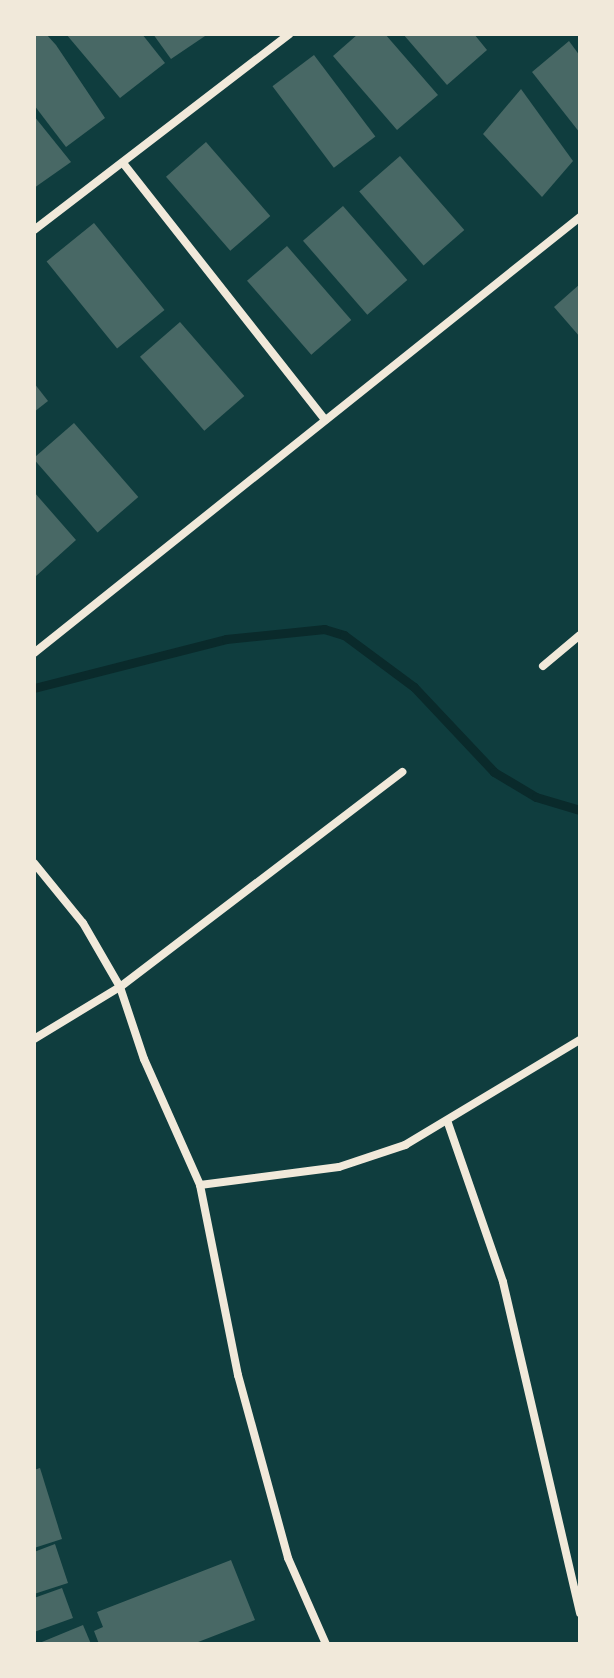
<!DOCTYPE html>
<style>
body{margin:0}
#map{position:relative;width:614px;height:1678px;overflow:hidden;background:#0f3d3e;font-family:Raleway,sans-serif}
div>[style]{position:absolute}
.stream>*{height:9px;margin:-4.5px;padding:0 4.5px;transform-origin:4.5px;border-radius:4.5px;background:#0a2a2b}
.building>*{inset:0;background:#486865;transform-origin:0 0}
.minor>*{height:8px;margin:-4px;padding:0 4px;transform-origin:4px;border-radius:4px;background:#f1e9da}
span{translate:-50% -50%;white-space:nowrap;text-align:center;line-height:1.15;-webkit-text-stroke:8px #f1e9da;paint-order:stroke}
.frame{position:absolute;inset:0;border:36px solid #f1e9da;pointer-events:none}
</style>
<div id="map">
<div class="stream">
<div style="left:34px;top:688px;width:198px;rotate:-14.3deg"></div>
<div style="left:226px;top:639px;width:99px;rotate:-5.8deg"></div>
<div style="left:324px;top:629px;width:21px;rotate:17deg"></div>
<div style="left:344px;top:635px;width:87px;rotate:36.6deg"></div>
<div style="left:414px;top:687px;width:117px;rotate:46.7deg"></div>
<div style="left:494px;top:772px;width:49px;rotate:30.8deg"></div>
<div style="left:536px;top:797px;width:46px;rotate:16.5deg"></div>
</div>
<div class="building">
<div style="clip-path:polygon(34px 34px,46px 34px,56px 45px,105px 118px,66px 147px,34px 105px)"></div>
<div style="clip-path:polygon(66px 34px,142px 34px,165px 63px,120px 98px)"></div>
<div style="clip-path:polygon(153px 34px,208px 34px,171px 59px)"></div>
<div style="clip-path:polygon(358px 34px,385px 34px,438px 95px,397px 130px,333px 56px)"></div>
<div style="clip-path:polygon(403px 34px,474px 34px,487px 50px,447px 85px)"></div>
<div style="clip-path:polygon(569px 41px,580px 56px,580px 133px,532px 72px)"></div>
<div style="left:314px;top:55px;width:102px;height:52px;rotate:53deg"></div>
<div style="clip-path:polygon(521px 89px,573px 161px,542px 197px,483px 134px)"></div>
<div style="clip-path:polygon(34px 116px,71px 162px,34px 188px)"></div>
<div style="left:206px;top:142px;width:98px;height:53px;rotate:49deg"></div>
<div style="left:400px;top:156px;width:98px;height:54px;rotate:49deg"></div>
<div style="left:343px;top:206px;width:98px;height:53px;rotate:49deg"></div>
<div style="left:94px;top:223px;width:112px;height:61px;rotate:51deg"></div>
<div style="left:287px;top:246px;width:98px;height:53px;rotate:49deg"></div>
<div style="clip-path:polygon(580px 284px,580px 337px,554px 307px)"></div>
<div style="left:180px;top:322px;width:98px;height:53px;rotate:49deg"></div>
<div style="clip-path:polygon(34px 383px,48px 401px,34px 412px)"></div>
<div style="left:74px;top:423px;width:98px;height:54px;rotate:49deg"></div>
<div style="clip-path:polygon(34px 492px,76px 540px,36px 576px,34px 573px)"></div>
<div style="clip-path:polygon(40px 1468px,62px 1539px,34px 1548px,34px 1470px)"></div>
<div style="clip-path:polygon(55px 1544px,68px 1583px,34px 1594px,34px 1552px)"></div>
<div style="clip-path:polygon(231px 1560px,255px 1620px,193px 1644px,99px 1644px,94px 1631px,103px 1627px,97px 1612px)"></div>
<div style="clip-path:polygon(62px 1588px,73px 1618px,34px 1632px,34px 1598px)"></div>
<div style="clip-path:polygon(83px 1625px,91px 1644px,37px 1644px)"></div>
</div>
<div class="minor">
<div style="left:123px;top:163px;width:327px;rotate:51.8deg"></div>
<div style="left:34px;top:230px;width:322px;rotate:-37.5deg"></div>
<div style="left:34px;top:653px;width:699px;rotate:-38.61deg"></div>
<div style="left:543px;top:666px;width:48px;rotate:-40deg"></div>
<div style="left:34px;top:863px;width:77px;rotate:50.8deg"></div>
<div style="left:83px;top:923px;width:74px;rotate:60deg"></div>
<div style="left:120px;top:987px;width:76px;rotate:71.6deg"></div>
<div style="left:144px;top:1059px;width:138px;rotate:66deg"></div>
<div style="left:200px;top:1185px;width:194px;rotate:78.7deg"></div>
<div style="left:238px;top:1375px;width:190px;rotate:74.7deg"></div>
<div style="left:288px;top:1558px;width:94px;rotate:66.2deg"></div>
<div style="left:34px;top:1039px;width:100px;rotate:-31.2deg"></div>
<div style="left:120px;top:987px;width:355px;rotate:-37.3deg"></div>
<div style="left:448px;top:1123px;width:168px;rotate:70.9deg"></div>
<div style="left:503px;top:1282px;width:340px;rotate:76.9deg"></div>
<div style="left:200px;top:1185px;width:140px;rotate:-7.4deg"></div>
<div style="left:339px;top:1167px;width:70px;rotate:-18.4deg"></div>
<div style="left:405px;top:1145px;width:204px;rotate:-31deg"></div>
</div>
<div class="frame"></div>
</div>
